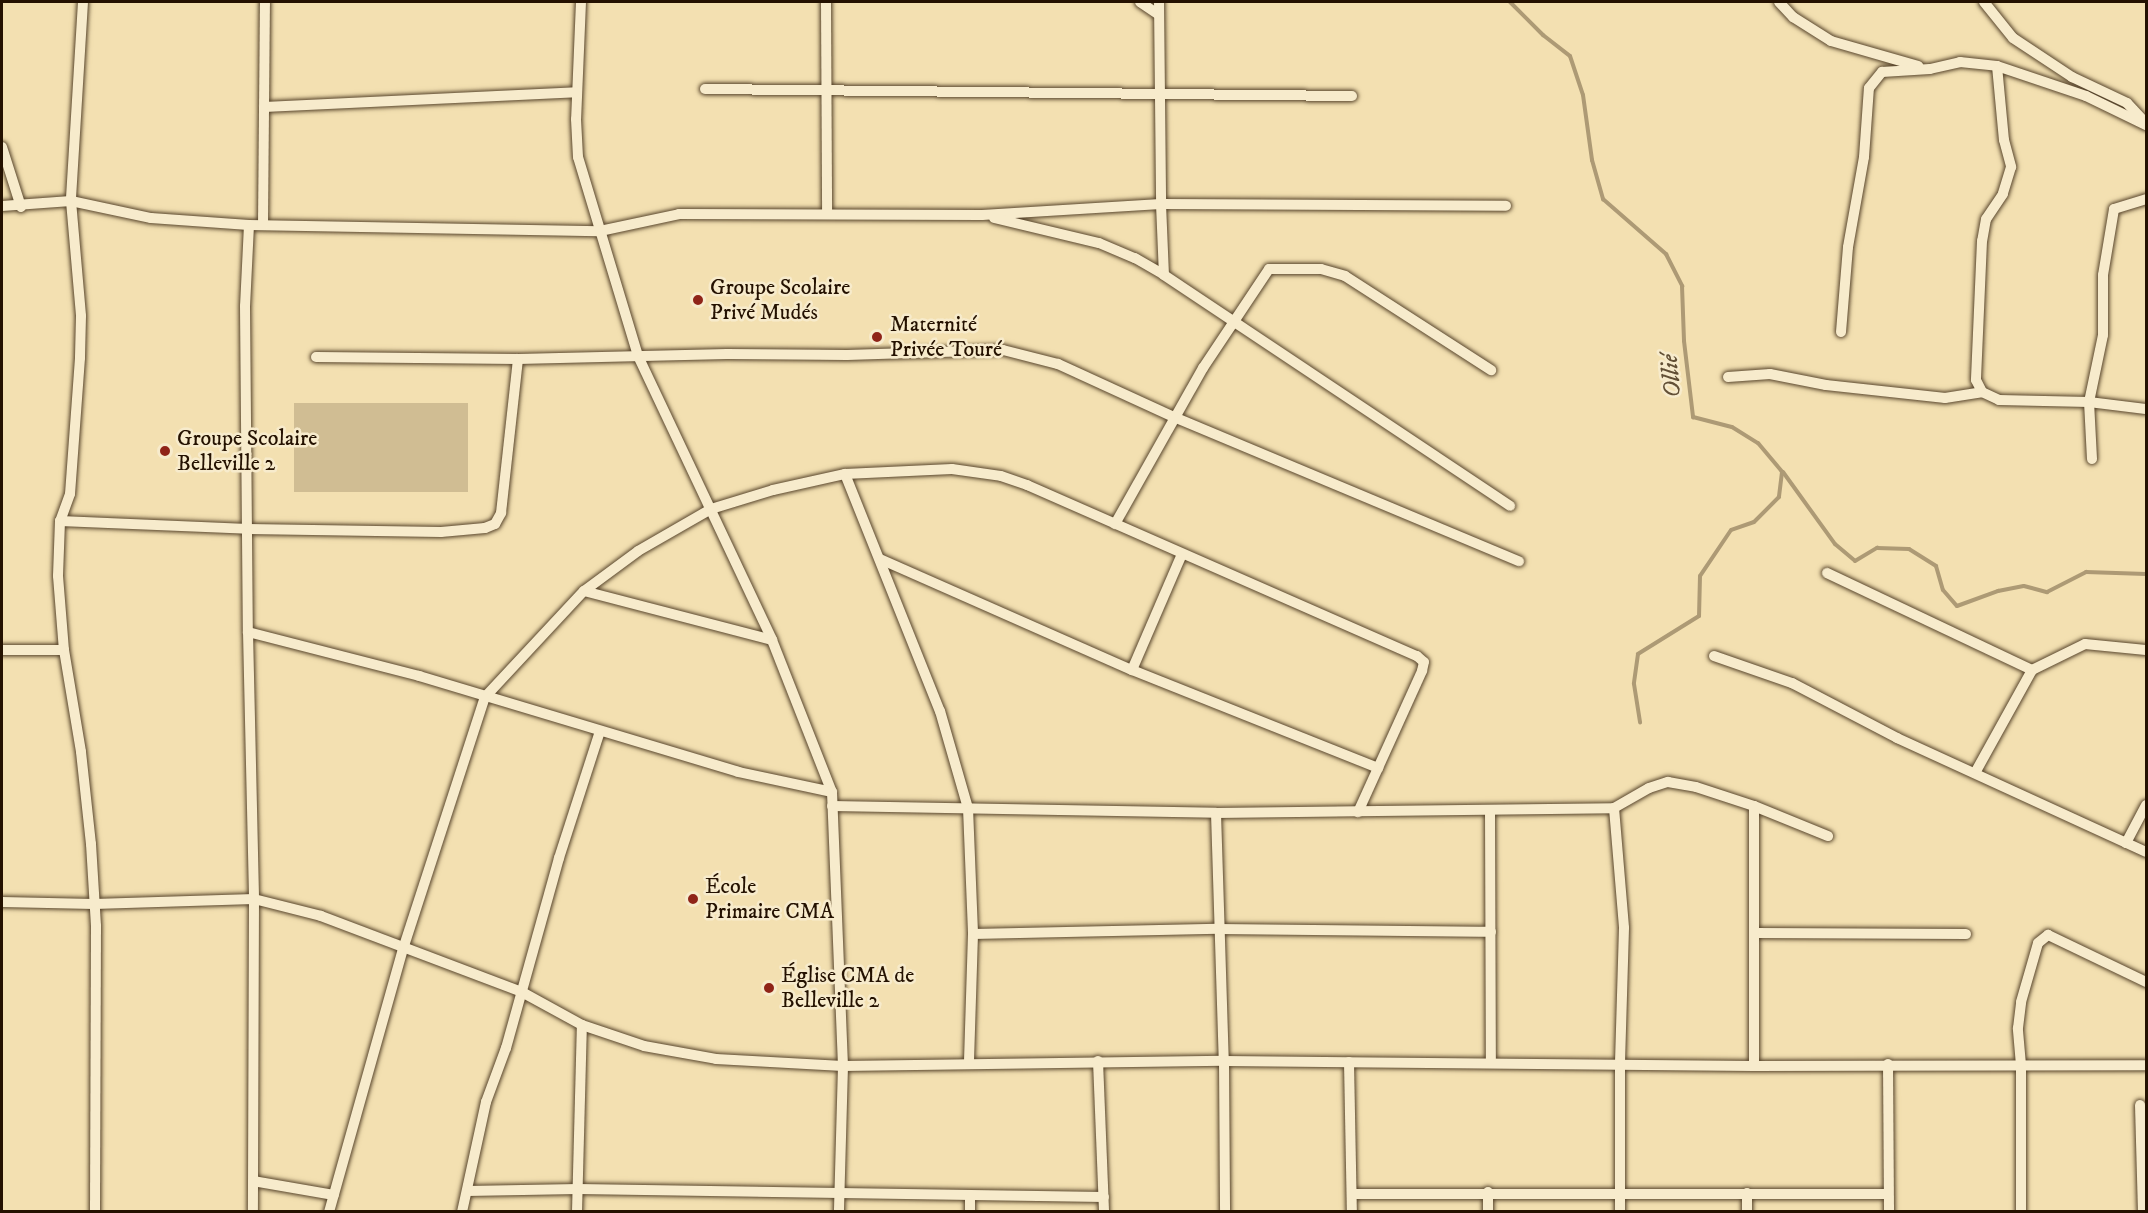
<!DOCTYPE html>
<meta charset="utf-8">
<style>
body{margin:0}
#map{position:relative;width:2148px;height:1213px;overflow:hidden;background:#f3e0b1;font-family:"IM FELL DW Pica",serif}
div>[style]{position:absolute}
.green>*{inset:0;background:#d0bd93;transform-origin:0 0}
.stream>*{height:4px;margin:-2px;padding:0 2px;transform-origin:2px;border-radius:2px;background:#ad9a75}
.roads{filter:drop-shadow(0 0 2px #58452c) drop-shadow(0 0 2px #58452c)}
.minor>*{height:10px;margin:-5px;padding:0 5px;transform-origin:5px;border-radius:5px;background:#f7ebcc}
.dots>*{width:16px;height:16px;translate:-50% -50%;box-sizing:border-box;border:3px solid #f7ebcc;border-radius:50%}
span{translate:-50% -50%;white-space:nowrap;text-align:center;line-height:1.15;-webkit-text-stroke:5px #f7ebcc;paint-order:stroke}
.poi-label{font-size:22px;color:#241100}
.left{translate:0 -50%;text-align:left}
.water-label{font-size:24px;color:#624f35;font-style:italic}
.frame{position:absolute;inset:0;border:3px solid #241100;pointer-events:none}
</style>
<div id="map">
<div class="green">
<div style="left:468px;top:403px;width:89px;height:174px;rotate:90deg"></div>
</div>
<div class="stream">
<div style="left:1510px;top:2px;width:47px;rotate:45deg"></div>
<div style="left:1543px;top:35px;width:34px;rotate:38deg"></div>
<div style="left:1570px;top:56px;width:41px;rotate:71.6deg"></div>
<div style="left:1583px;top:95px;width:66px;rotate:82.1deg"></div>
<div style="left:1592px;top:160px;width:41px;rotate:74.2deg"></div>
<div style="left:1603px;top:199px;width:84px;rotate:41.1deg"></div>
<div style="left:1666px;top:254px;width:36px;rotate:63deg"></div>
<div style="left:1682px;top:286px;width:55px;rotate:87.9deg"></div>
<div style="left:1684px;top:341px;width:77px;rotate:83.2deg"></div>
<div style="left:1693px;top:417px;width:40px;rotate:14.4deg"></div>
<div style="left:1732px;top:427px;width:31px;rotate:32deg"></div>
<div style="left:1758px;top:443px;width:38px;rotate:50deg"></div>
<div style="left:1782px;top:472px;width:25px;rotate:97deg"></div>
<div style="left:1779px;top:497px;width:35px;rotate:135deg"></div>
<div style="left:1754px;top:522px;width:24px;rotate:161deg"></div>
<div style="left:1731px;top:530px;width:55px;rotate:124deg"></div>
<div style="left:1700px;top:576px;width:40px;rotate:91.4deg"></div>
<div style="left:1699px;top:616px;width:72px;rotate:148.1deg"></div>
<div style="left:1638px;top:654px;width:30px;rotate:98deg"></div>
<div style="left:1634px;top:684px;width:39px;rotate:81deg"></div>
<div style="left:1783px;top:472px;width:89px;rotate:54.2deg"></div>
<div style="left:1835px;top:544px;width:26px;rotate:40deg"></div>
<div style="left:1855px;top:561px;width:26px;rotate:-31deg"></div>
<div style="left:1877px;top:548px;width:32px;rotate:2deg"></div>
<div style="left:1909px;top:549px;width:32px;rotate:32deg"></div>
<div style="left:1936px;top:566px;width:25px;rotate:74deg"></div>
<div style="left:1943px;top:590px;width:21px;rotate:49deg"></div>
<div style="left:1957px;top:606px;width:44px;rotate:-20.1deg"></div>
<div style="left:1998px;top:591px;width:26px;rotate:-11deg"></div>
<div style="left:2024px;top:586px;width:24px;rotate:15deg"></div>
<div style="left:2047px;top:592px;width:44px;rotate:-27.1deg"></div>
<div style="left:2086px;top:572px;width:60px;rotate:1.9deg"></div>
</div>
<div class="roads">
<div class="minor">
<div style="left:83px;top:2px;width:199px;rotate:93.5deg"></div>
<div style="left:71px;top:201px;width:115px;rotate:85deg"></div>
<div style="left:81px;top:316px;width:42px;rotate:91.4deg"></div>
<div style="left:80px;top:358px;width:136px;rotate:94.2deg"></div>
<div style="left:70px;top:494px;width:29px;rotate:110deg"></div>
<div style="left:60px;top:521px;width:55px;rotate:92.1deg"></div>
<div style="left:58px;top:576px;width:74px;rotate:85.4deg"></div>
<div style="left:64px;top:650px;width:103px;rotate:80.5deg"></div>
<div style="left:81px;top:752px;width:93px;rotate:83.8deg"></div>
<div style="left:91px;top:844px;width:82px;rotate:86.5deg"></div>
<div style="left:96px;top:926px;width:286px;rotate:90.2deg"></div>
<div style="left:581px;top:2px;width:117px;rotate:92.4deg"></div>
<div style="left:576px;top:119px;width:38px;rotate:87deg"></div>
<div style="left:578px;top:157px;width:208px;rotate:73.2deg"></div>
<div style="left:638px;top:356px;width:314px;rotate:64.7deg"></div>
<div style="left:772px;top:640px;width:163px;rotate:68.5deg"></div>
<div style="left:832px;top:792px;width:274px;rotate:87.7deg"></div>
<div style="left:843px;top:1066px;width:146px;rotate:91.6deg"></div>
<div style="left:826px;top:2px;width:212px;rotate:89.7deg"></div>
<div style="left:1140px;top:2px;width:22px;rotate:34deg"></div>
<div style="left:1159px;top:2px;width:202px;rotate:89.4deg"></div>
<div style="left:1161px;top:204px;width:71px;rotate:87.6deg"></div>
<div style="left:1779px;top:2px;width:21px;rotate:47deg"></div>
<div style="left:1793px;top:17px;width:45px;rotate:32.3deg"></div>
<div style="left:1831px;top:41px;width:91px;rotate:16deg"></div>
<div style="left:1984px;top:2px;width:46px;rotate:51.1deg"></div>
<div style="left:2013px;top:38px;width:71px;rotate:33.5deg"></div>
<div style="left:2072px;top:77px;width:61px;rotate:25.3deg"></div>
<div style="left:2127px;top:103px;width:25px;rotate:47deg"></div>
<div style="left:1997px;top:66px;width:74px;rotate:84.6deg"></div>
<div style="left:2004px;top:140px;width:28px;rotate:75deg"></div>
<div style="left:2011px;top:167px;width:28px;rotate:107deg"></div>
<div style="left:2003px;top:194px;width:30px;rotate:124deg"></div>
<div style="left:1986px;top:219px;width:22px;rotate:100deg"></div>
<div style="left:1982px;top:241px;width:139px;rotate:92.5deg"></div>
<div style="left:1976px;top:380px;width:13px;rotate:63deg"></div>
<div style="left:1982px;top:392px;width:19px;rotate:25deg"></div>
<div style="left:1999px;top:400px;width:90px;rotate:1.3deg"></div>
<div style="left:2089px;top:402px;width:57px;rotate:7deg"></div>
<div style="left:705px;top:89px;width:647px;rotate:0.62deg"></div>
<div style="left:264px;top:107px;width:313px;rotate:-2.7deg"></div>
<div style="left:2px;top:147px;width:63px;rotate:72.4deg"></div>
<div style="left:2px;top:206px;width:69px;rotate:-4.1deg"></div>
<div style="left:71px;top:201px;width:82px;rotate:12deg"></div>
<div style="left:151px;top:218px;width:98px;rotate:4.1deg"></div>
<div style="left:249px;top:225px;width:351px;rotate:1deg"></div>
<div style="left:600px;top:231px;width:81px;rotate:-12.1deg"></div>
<div style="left:679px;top:214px;width:303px;rotate:0.2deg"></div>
<div style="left:982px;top:215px;width:179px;rotate:-3.5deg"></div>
<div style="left:1161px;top:204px;width:345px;rotate:0.3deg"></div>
<div style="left:994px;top:218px;width:108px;rotate:13.4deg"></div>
<div style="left:1099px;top:243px;width:39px;rotate:23deg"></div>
<div style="left:1135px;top:258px;width:34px;rotate:30deg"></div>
<div style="left:1164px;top:275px;width:416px;rotate:33.7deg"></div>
<div style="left:249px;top:225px;width:81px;rotate:92.8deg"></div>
<div style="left:245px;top:306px;width:326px;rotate:89.5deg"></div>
<div style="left:248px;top:632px;width:267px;rotate:88.7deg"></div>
<div style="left:254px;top:899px;width:313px;rotate:90.2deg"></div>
<div style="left:263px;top:225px;width:223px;rotate:-89.5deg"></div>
<div style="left:1841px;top:332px;width:85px;rotate:-85.3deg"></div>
<div style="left:1848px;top:247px;width:91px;rotate:-79.9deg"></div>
<div style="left:1864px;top:157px;width:69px;rotate:-85.9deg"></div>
<div style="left:1869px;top:88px;width:21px;rotate:-51deg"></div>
<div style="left:1882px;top:72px;width:48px;rotate:-3.6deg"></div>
<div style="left:1930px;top:69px;width:31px;rotate:-13deg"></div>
<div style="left:1960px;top:62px;width:37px;rotate:6deg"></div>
<div style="left:1997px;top:66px;width:94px;rotate:18.6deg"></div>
<div style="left:2086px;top:96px;width:67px;rotate:25.8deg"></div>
<div style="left:316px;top:357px;width:202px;rotate:0.6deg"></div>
<div style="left:518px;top:359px;width:209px;rotate:-1.4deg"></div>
<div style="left:727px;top:354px;width:120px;rotate:0.5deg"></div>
<div style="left:847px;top:355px;width:156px;rotate:-1.8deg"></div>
<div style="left:1003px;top:350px;width:57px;rotate:14.3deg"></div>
<div style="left:1058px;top:364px;width:128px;rotate:24.6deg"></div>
<div style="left:1174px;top:417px;width:374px;rotate:22.7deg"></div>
<div style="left:1728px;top:377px;width:42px;rotate:-4.1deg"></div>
<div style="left:1770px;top:374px;width:57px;rotate:11.1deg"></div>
<div style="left:1826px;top:385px;width:120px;rotate:6.2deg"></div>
<div style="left:1945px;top:398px;width:37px;rotate:-9deg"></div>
<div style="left:2092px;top:459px;width:57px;rotate:-93deg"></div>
<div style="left:2089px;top:402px;width:68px;rotate:-78.2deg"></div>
<div style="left:2103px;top:335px;width:60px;rotate:-90deg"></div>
<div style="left:2103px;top:275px;width:67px;rotate:-80.5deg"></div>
<div style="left:2114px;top:209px;width:34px;rotate:-17deg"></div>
<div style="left:845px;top:474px;width:255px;rotate:68.2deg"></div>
<div style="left:940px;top:711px;width:101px;rotate:73.9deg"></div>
<div style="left:968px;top:808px;width:126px;rotate:87.7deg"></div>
<div style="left:973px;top:934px;width:128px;rotate:91.8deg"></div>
<div style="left:60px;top:521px;width:188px;rotate:2.4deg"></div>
<div style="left:248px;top:529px;width:193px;rotate:0.9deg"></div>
<div style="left:441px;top:532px;width:44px;rotate:-5.2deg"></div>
<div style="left:485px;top:528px;width:11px;rotate:-22deg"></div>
<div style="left:495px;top:524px;width:13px;rotate:-61deg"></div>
<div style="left:501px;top:513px;width:155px;rotate:-83.7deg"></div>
<div style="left:1115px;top:524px;width:179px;rotate:-60.6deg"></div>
<div style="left:1203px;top:368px;width:119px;rotate:-56.3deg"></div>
<div style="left:1269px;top:269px;width:52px"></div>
<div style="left:1321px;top:269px;width:25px;rotate:16deg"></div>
<div style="left:1345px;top:276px;width:174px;rotate:32.8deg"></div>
<div style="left:880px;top:559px;width:275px;rotate:23.8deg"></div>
<div style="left:1132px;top:670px;width:265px;rotate:21.7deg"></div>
<div style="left:1827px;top:573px;width:227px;rotate:25.3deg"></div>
<div style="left:584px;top:591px;width:194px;rotate:14.6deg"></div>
<div style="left:248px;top:632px;width:177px;rotate:14.4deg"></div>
<div style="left:419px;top:676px;width:333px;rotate:16.7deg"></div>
<div style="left:738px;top:772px;width:96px;rotate:12deg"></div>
<div style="left:2px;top:650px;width:62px"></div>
<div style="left:1714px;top:656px;width:83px;rotate:19.1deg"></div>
<div style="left:1792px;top:683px;width:119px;rotate:27.6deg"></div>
<div style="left:1897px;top:738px;width:274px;rotate:24.6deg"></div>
<div style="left:1132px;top:670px;width:126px;rotate:-66.7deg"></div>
<div style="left:1975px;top:773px;width:118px;rotate:-61deg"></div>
<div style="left:2032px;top:670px;width:59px;rotate:-26.1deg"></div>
<div style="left:2085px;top:644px;width:61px;rotate:5.6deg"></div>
<div style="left:832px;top:806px;width:384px;rotate:1deg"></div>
<div style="left:1216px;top:813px;width:398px;rotate:-0.7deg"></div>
<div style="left:1614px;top:808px;width:40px;rotate:-29.7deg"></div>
<div style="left:1649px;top:788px;width:20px;rotate:-18deg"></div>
<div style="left:1668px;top:782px;width:28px;rotate:10deg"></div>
<div style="left:1696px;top:787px;width:61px;rotate:18.1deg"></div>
<div style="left:1754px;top:806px;width:80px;rotate:22.1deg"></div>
<div style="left:1614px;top:808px;width:120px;rotate:85.2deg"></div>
<div style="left:1624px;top:928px;width:135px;rotate:91.7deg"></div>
<div style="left:1620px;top:1063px;width:149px;rotate:90deg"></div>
<div style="left:1490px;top:811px;width:251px;rotate:89.8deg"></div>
<div style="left:1216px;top:813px;width:248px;rotate:88.2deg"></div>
<div style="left:1224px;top:1061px;width:151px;rotate:89.6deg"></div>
<div style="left:2126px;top:843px;width:43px;rotate:-62.2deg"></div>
<div style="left:2px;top:902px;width:92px;rotate:1.2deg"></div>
<div style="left:94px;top:904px;width:160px;rotate:-1.8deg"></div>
<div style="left:254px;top:899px;width:69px;rotate:14.2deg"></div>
<div style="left:321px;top:916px;width:213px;rotate:20.7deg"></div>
<div style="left:520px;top:991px;width:71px;rotate:28.7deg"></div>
<div style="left:582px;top:1025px;width:65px;rotate:18.7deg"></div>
<div style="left:644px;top:1046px;width:73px;rotate:10.2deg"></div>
<div style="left:716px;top:1059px;width:127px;rotate:3.2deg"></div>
<div style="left:843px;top:1066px;width:381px;rotate:-0.8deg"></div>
<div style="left:1224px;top:1061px;width:530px;rotate:0.54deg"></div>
<div style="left:1754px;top:1066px;width:392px;rotate:-0.1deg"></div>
<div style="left:1756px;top:933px;width:210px;rotate:0.3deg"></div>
<div style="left:973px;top:934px;width:245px;rotate:-1.2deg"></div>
<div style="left:1218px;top:929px;width:273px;rotate:0.6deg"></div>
<div style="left:1098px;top:1061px;width:151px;rotate:87.7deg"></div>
<div style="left:1349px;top:1062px;width:150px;rotate:88.9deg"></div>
<div style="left:1888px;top:1064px;width:148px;rotate:89.6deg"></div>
<div style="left:1754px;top:1066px;width:260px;rotate:-90deg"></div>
<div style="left:2140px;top:1105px;width:107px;rotate:88.4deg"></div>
<div style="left:253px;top:1181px;width:82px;rotate:9.8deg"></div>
<div style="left:467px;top:1191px;width:111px;rotate:-1deg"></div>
<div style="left:578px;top:1189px;width:526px;rotate:0.87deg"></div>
<div style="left:1488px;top:1192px;width:20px;rotate:90deg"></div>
<div style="left:1747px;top:1193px;width:19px;rotate:90deg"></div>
<div style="left:1353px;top:1194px;width:535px"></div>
<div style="left:970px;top:1195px;width:17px;rotate:90deg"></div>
<div style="left:329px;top:1212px;width:273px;rotate:-74.3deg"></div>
<div style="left:403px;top:949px;width:265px;rotate:-72deg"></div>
<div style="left:485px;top:697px;width:145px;rotate:-47deg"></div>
<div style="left:584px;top:591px;width:67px;rotate:-36.5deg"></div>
<div style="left:638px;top:551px;width:84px;rotate:-29.9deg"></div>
<div style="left:711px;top:509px;width:65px;rotate:-17deg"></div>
<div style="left:773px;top:490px;width:74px;rotate:-12.5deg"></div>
<div style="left:845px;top:474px;width:107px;rotate:-2.7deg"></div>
<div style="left:952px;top:469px;width:49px;rotate:8.1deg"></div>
<div style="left:1001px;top:476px;width:28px;rotate:19deg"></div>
<div style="left:1027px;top:485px;width:426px;rotate:23.7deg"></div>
<div style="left:1417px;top:656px;width:9px;rotate:41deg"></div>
<div style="left:1424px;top:662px;width:9px;rotate:103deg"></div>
<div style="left:1422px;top:671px;width:155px;rotate:114.4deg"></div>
<div style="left:462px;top:1212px;width:113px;rotate:-77.7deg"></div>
<div style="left:486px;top:1102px;width:58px;rotate:-69.7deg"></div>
<div style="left:506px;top:1048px;width:197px;rotate:-74.4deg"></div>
<div style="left:559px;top:858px;width:133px;rotate:-72.1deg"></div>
<div style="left:577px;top:1212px;width:187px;rotate:-88.5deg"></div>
<div style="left:2021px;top:1212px;width:147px;rotate:-90deg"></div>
<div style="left:2021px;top:1065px;width:37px;rotate:-95deg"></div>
<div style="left:2018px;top:1028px;width:26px;rotate:-83deg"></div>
<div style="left:2021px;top:1002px;width:61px;rotate:-73.9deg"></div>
<div style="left:2038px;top:943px;width:13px;rotate:-39deg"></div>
<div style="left:2048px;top:935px;width:109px;rotate:25.6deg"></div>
</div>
</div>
<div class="dots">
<div style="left:698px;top:300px;background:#8f2418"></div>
<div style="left:877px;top:337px;background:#8f2418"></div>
<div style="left:165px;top:451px;background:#8f2418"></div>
<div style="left:693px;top:899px;background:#8f2418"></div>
<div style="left:769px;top:988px;background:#8f2418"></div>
</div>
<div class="poi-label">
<span class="left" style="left:710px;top:300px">Groupe Scolaire<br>Privé Mudés</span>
<span class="left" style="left:890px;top:337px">Maternité<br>Privée Touré</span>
<span class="left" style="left:177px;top:451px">Groupe Scolaire<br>Belleville 2</span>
<span class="left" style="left:705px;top:899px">École<br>Primaire CMA</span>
<span class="left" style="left:781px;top:988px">Église CMA de<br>Belleville 2</span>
</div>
<div class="water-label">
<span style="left:1672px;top:376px;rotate:-95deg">Ollié</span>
</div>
<div class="frame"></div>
</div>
